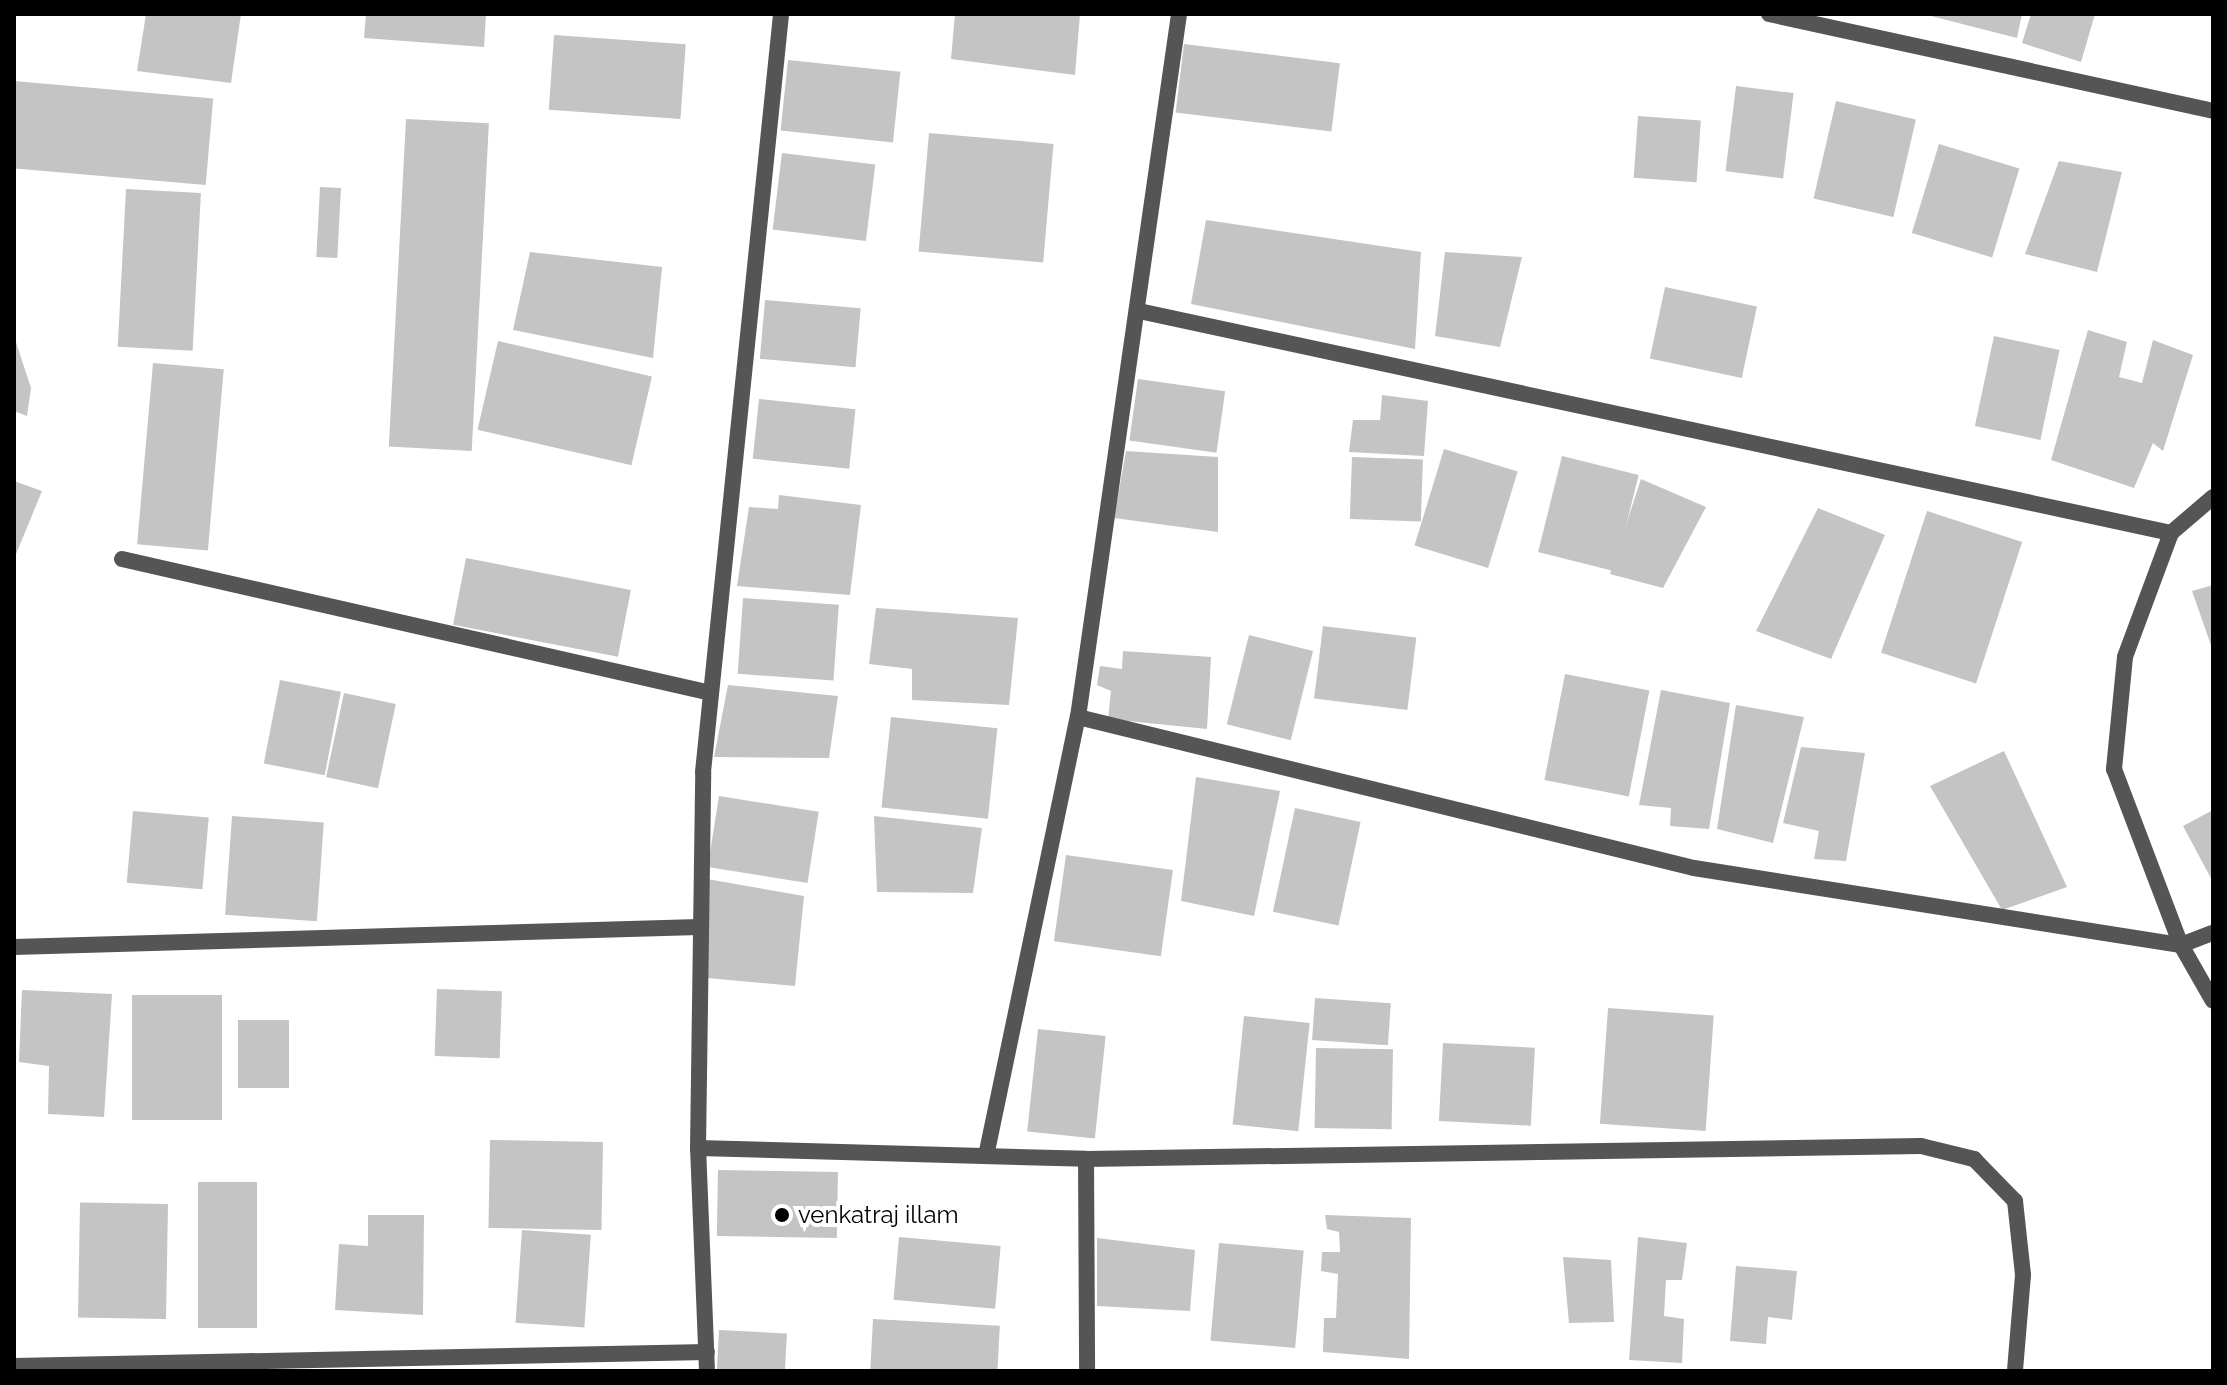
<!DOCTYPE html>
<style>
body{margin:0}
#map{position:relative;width:2227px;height:1385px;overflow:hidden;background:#fff;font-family:Raleway,sans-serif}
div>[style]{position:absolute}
.building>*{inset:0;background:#c4c4c4;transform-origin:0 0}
.street>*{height:16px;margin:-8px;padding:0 8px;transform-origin:8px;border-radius:8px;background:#555}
.dots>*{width:22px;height:22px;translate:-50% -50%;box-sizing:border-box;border:4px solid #fff;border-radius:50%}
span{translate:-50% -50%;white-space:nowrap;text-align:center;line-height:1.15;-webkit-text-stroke:8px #fff;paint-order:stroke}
.poi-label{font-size:24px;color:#000}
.left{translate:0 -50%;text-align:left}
.frame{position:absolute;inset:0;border:16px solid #000;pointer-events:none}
</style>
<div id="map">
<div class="building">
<div style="clip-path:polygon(146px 14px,241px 14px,231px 83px,137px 71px)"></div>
<div style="clip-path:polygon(366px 14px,486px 14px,484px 47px,364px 38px)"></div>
<div style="clip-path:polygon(955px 14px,1080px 14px,1075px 75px,951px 59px)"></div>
<div style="clip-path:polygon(1923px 14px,2022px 14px,2017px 38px)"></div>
<div style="clip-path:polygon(2031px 14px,2095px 14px,2081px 62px,2022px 43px)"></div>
<div style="left:554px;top:35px;width:132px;height:75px;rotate:4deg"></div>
<div style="left:1184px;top:44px;width:157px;height:69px;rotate:7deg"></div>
<div style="left:788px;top:60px;width:113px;height:71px;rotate:6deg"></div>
<div style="left:14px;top:81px;width:200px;height:87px;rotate:5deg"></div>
<div style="left:1736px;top:86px;width:58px;height:86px;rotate:7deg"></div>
<div style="left:1836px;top:101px;width:82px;height:100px;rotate:13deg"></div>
<div style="left:1638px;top:116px;width:63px;height:62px;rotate:4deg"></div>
<div style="left:406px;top:119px;width:83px;height:328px;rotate:3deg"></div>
<div style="left:929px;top:133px;width:125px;height:119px;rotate:5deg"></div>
<div style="left:1939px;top:144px;width:84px;height:93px;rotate:17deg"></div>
<div style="left:782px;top:153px;width:94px;height:77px;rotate:7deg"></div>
<div style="clip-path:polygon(2059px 161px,2122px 172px,2097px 272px,2025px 254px)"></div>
<div style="left:320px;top:187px;width:21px;height:70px;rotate:3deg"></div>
<div style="left:126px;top:189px;width:75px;height:158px;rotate:3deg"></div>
<div style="clip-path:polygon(1206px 220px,1421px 252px,1415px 349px,1191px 304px)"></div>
<div style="clip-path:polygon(530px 252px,662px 267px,653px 358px,513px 330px)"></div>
<div style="clip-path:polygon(1445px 252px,1522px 257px,1500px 347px,1435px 336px)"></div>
<div style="left:1665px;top:287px;width:94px;height:73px;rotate:12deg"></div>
<div style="left:765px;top:300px;width:96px;height:59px;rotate:5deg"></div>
<div style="clip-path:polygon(2088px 330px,2127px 342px,2119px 377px,2142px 383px,2153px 340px,2193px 355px,2163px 451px,2153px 443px,2134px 488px,2051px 460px)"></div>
<div style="clip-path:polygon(14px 336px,31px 388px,27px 416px,14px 411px)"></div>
<div style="left:1994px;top:336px;width:67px;height:92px;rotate:12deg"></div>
<div style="left:498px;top:341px;width:158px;height:91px;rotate:13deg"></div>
<div style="left:153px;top:363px;width:71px;height:182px;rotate:5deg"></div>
<div style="left:1138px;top:379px;width:88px;height:62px;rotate:8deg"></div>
<div style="clip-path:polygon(1382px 395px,1428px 401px,1424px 456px,1349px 452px,1353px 420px,1380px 420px)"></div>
<div style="left:759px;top:399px;width:97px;height:60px;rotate:6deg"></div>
<div style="left:1444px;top:449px;width:77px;height:101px;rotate:17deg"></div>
<div style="clip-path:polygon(1126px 451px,1218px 457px,1218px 532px,1114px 518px)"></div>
<div style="left:1562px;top:456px;width:79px;height:99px;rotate:14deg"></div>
<div style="left:1352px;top:457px;width:71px;height:62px;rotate:2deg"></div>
<div style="clip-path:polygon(1641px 479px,1706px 507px,1663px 588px,1610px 574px)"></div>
<div style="clip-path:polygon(14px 481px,42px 491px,14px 559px)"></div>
<div style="clip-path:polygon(779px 495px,861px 505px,850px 595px,737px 586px,749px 507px,778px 509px)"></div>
<div style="clip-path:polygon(1818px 508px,1885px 535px,1831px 659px,1756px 631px)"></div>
<div style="left:1927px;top:511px;width:100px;height:149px;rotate:18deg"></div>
<div style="left:466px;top:558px;width:168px;height:68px;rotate:11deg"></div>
<div style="clip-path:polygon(2213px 585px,2213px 651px,2192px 591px)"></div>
<div style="left:743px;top:598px;width:96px;height:76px;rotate:4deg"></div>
<div style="clip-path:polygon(876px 608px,1018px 618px,1009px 705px,912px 700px,912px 669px,869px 664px)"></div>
<div style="left:1323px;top:626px;width:94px;height:73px;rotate:7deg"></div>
<div style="left:1249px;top:635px;width:66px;height:92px;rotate:14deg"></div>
<div style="clip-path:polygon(1123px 651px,1211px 657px,1207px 729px,1108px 719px,1111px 691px,1097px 685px,1100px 666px,1122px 669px)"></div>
<div style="left:1565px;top:674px;width:86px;height:108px;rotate:11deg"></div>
<div style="left:280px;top:680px;width:62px;height:85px;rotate:11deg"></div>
<div style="clip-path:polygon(728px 685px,838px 696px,829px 758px,714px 757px)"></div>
<div style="clip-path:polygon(1661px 690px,1730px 703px,1709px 829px,1670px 826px,1671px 808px,1639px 805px)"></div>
<div style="left:344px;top:693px;width:53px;height:86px;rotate:12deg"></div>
<div style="clip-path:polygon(1736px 705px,1804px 717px,1773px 843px,1717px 829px)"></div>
<div style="left:891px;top:717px;width:107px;height:91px;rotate:6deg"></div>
<div style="clip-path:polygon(1801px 747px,1865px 753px,1846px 861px,1814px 859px,1819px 831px,1783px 823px)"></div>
<div style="clip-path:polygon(2004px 751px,2067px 887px,2002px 910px,1930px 786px)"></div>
<div style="clip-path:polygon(1196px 777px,1280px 791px,1254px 916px,1181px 901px)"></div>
<div style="left:719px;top:796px;width:101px;height:72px;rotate:9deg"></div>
<div style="left:1295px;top:808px;width:67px;height:106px;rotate:12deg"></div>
<div style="clip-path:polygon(2213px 810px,2213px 882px,2183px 826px)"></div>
<div style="left:133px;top:811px;width:76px;height:72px;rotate:5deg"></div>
<div style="left:232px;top:816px;width:92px;height:99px;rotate:4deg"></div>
<div style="clip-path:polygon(874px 816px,982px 828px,973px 893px,877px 892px)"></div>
<div style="left:1066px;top:855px;width:108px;height:87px;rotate:8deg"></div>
<div style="clip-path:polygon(707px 879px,804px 896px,795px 986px,707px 978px)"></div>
<div style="left:437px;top:989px;width:65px;height:67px;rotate:2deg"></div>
<div style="clip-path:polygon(22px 990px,112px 994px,104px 1117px,48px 1114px,49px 1066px,19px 1062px)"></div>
<div style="left:132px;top:995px;width:90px;height:125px"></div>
<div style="left:1315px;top:998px;width:76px;height:42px;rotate:4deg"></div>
<div style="left:1608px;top:1008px;width:106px;height:116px;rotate:4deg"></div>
<div style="left:1244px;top:1016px;width:66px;height:109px;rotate:6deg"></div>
<div style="left:238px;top:1020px;width:51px;height:68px"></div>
<div style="left:1038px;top:1029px;width:68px;height:103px;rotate:6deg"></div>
<div style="left:1443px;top:1043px;width:92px;height:78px;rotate:3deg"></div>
<div style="left:1316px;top:1048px;width:77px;height:80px;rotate:1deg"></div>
<div style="left:490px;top:1140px;width:113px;height:88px;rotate:1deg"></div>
<div style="left:718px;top:1170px;width:120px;height:66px;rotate:1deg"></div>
<div style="left:257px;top:1182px;width:146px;height:59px;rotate:90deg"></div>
<div style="left:168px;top:1204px;width:115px;height:88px;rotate:91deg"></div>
<div style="clip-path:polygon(368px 1215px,424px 1215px,423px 1315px,335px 1310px,339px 1244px,368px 1246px)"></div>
<div style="clip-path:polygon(1325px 1215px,1411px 1218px,1409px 1359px,1323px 1352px,1324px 1318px,1336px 1318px,1338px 1274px,1321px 1271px,1322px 1252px,1340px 1252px,1339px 1232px,1327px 1229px)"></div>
<div style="left:522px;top:1230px;width:69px;height:93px;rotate:4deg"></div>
<div style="left:899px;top:1237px;width:102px;height:63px;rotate:5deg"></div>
<div style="clip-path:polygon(1638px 1237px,1687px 1243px,1682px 1280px,1666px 1280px,1664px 1316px,1684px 1319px,1682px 1363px,1629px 1360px)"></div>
<div style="clip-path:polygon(1097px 1238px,1195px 1250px,1190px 1311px,1097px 1306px)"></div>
<div style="left:1219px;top:1243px;width:85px;height:98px;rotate:5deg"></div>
<div style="clip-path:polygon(1563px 1257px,1611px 1260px,1614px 1322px,1569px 1323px)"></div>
<div style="clip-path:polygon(1736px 1266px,1797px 1271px,1792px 1320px,1768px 1317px,1766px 1344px,1730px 1341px)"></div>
<div style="left:873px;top:1319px;width:127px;height:52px;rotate:3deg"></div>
<div style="left:719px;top:1330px;width:68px;height:41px;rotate:3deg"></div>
</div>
<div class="street">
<div style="left:1769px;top:14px;width:454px;rotate:12.3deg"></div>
<div style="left:1139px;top:311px;width:1056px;rotate:12.14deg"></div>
<div style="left:2213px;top:497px;width:55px;rotate:139.4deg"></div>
<div style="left:2171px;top:533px;width:132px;rotate:110.4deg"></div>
<div style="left:2125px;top:657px;width:113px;rotate:95.6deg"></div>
<div style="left:2114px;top:769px;width:188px;rotate:69.2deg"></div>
<div style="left:2181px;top:945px;width:64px;rotate:60.3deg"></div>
<div style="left:122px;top:559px;width:604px;rotate:12.82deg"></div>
<div style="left:1078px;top:717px;width:634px;rotate:13.77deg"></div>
<div style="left:1694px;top:868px;width:493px;rotate:9deg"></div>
<div style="left:2181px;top:945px;width:34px;rotate:-21deg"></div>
<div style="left:14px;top:947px;width:685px;rotate:-1.67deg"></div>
<div style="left:698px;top:1148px;width:388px;rotate:1.6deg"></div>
<div style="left:1086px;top:1159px;width:835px;rotate:-0.89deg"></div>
<div style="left:1921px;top:1146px;width:55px;rotate:13.8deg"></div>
<div style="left:1974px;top:1159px;width:59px;rotate:45.7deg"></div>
<div style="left:2015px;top:1201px;width:74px;rotate:83.8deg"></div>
<div style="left:2023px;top:1275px;width:96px;rotate:94.8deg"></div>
<div style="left:986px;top:1156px;width:449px;rotate:-78.2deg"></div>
<div style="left:1078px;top:717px;width:710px;rotate:-81.82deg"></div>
<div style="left:1086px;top:1159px;width:212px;rotate:89.7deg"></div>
<div style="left:14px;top:1366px;width:693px;rotate:-1.16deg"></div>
<div style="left:707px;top:1371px;width:223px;rotate:-92.3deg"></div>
<div style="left:698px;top:1148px;width:376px;rotate:-89.2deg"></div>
<div style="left:703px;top:772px;width:762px;rotate:-84.12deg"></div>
</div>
<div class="dots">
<div style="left:782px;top:1215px;background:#000"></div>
</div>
<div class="poi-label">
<span class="left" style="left:798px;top:1215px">venkatraj illam</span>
</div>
<div class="frame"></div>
</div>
